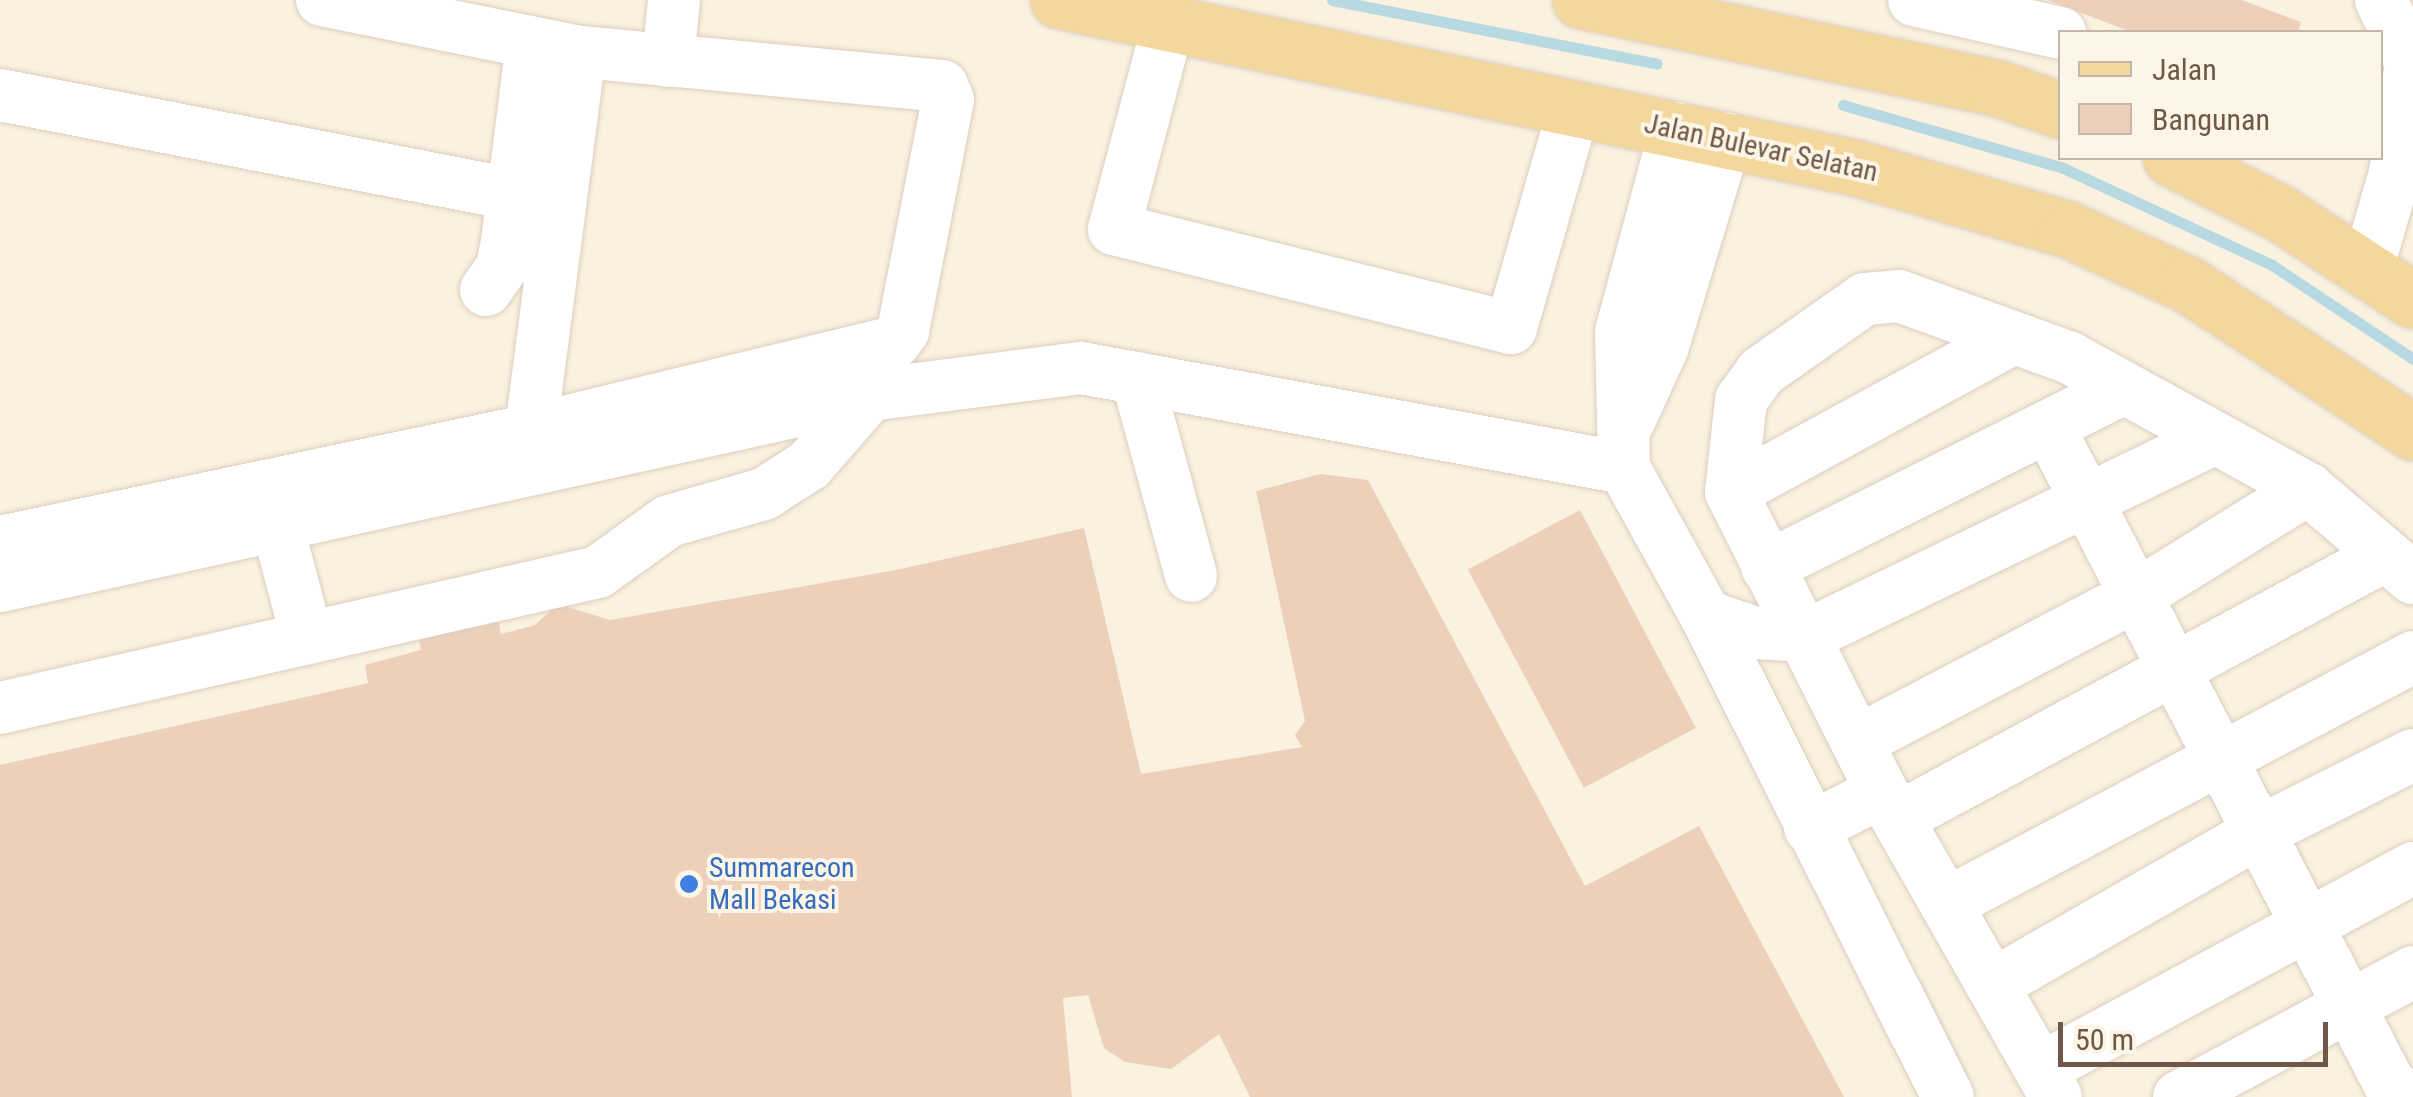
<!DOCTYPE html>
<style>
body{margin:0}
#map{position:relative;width:2413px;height:1097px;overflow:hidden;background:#faf1e0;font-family:"Roboto Condensed",sans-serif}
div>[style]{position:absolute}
.stream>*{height:11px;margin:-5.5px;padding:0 5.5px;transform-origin:5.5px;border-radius:5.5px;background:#b7d9e1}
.building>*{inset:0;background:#edd0ba;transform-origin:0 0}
.roads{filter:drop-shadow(0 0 2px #ddcdbd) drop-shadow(0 0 2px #ddcdbd)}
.minor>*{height:52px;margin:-26px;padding:0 26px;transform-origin:26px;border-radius:26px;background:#fff}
.major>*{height:55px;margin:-27.5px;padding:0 27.5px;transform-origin:27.5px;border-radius:27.5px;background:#f4d79d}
.dots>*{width:28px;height:28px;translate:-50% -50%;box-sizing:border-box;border:5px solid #fdf5e6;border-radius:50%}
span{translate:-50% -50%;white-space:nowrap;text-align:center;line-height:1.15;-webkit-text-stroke:8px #fdf5e6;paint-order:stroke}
.street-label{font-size:28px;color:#6e584a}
.shop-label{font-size:28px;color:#366cbe}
.left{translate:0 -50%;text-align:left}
.legend{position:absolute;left:2058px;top:30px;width:325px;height:130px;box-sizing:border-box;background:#fdf5e6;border:2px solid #c4b6a8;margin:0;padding:12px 18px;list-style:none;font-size:30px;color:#6e584a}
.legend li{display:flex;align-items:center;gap:20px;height:50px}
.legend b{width:50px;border:2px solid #c4b6a8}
.scale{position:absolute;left:2058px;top:1022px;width:270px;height:45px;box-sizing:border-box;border:5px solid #6e584a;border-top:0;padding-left:12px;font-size:30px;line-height:35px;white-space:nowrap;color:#6e584a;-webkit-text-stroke:8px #fdf5e6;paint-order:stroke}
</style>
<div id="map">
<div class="stream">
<div style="left:1332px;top:0;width:331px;rotate:11.1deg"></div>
<div style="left:1843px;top:105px;width:227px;rotate:15.9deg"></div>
<div style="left:2061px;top:167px;width:233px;rotate:24.9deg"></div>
<div style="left:2272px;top:265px;width:169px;rotate:33.7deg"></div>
</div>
<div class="building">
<div style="clip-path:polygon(2048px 0,2242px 0,2301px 22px,2298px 32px,2131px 32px)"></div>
<div style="clip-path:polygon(1321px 474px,1368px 480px,1585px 886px,1699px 826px,1844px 1097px,1250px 1097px,1219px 1034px,1171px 1069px,1125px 1062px,1104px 1048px,1088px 995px,1063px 998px,1072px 1097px,0 1097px,0 765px,368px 683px,365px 665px,421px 650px,409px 592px,489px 576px,501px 634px,535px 625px,558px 604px,610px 620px,896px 570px,1084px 528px,1141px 774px,1302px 747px,1295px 735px,1305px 721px,1256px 491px)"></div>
<div style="left:1580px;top:510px;width:247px;height:127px;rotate:62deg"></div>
</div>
<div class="roads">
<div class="minor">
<div style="left:322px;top:0;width:263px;rotate:11.4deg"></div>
<div style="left:580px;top:52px;width:381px;rotate:97.4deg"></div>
<div style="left:1914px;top:0;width:150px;rotate:12.7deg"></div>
<div style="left:1168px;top:25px;width:211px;rotate:104.8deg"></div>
<div style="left:1114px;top:229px;width:409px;rotate:14deg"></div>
<div style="left:1511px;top:328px;width:229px;rotate:-74deg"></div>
<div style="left:668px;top:61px;width:61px;rotate:-84.4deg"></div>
<div style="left:0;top:95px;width:568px;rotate:10.95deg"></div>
<div style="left:1676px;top:128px;width:211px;rotate:105.1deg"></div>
<div style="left:1621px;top:332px;width:136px;rotate:88.7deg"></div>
<div style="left:1624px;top:468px;width:169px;rotate:61deg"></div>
<div style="left:1706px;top:616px;width:538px;rotate:63.29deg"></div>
<div style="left:2368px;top:266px;width:97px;rotate:-73.8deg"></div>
<div style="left:2395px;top:173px;width:111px;rotate:-81.7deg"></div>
<div style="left:2411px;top:63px;width:70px;rotate:-115.5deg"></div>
<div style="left:486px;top:290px;width:28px;rotate:-55deg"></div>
<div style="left:502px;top:267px;width:26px;rotate:-79deg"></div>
<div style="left:507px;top:241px;width:200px;rotate:-82.8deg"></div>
<div style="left:1137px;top:378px;width:205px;rotate:74.7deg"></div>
<div style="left:1629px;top:421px;width:79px;rotate:-65.4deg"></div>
<div style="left:1662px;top:349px;width:220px;rotate:-73.1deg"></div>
<div style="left:2050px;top:430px;width:736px;rotate:62.56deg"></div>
<div style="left:2389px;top:1083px;width:21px;rotate:41deg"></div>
<div style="left:1731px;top:492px;width:322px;rotate:-28.6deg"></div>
<div style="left:278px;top:528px;width:114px;rotate:75.2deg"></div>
<div style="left:0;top:542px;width:543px;rotate:-11.91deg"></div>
<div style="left:531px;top:430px;width:374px;rotate:-13.6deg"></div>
<div style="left:895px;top:342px;width:14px;rotate:-54deg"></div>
<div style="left:903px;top:331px;width:235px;rotate:-79deg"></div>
<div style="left:948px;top:100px;width:15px;rotate:-113deg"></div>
<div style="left:942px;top:86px;width:364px;rotate:-174.6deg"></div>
<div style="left:1767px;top:567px;width:399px;rotate:-26.6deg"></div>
<div style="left:0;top:586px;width:891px;rotate:-12.38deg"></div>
<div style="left:870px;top:395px;width:213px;rotate:-7.3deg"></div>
<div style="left:1081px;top:368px;width:552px;rotate:10.43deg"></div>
<div style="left:1706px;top:616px;width:53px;rotate:18.8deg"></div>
<div style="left:1756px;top:633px;width:50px;rotate:3.4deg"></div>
<div style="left:1806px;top:636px;width:454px;rotate:-25.8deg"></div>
<div style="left:0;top:708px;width:613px;rotate:-12.81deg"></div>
<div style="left:598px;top:572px;width:87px;rotate:-35.7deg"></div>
<div style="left:669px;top:521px;width:99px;rotate:-15.9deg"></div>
<div style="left:764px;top:494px;width:54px;rotate:-32.8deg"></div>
<div style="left:809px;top:465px;width:93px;rotate:-48.9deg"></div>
<div style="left:1860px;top:740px;width:311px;rotate:-27.6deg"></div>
<div style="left:2136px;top:596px;width:203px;rotate:-31.9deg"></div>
<div style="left:1882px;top:792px;width:336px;rotate:-116.7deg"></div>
<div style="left:1731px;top:492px;width:93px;rotate:-83.8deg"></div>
<div style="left:1741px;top:400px;width:34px;rotate:-54deg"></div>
<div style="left:1761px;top:372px;width:127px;rotate:-35.1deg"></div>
<div style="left:1865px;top:299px;width:34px;rotate:-5deg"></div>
<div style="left:1899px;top:296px;width:182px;rotate:19.9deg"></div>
<div style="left:2070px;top:358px;width:272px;rotate:28.8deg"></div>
<div style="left:2308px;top:489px;width:138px;rotate:40.3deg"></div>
<div style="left:1898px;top:818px;width:554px;rotate:-28.32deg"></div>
<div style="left:1810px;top:828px;width:80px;rotate:-26.6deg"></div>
<div style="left:1882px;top:792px;width:351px;rotate:60.3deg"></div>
<div style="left:1946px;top:904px;width:528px;rotate:-27.87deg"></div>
<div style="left:1992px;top:985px;width:308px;rotate:-29.8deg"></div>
<div style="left:2259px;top:832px;width:172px;rotate:-26.6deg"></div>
<div style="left:2040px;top:1069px;width:424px;rotate:-28.3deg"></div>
<div style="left:2179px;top:1097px;width:265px;rotate:-28.1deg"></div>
</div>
<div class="major">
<div style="left:1058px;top:0;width:816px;rotate:11.87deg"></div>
<div style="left:1857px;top:168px;width:219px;rotate:16.2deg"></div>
<div style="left:2067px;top:229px;width:134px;rotate:24.7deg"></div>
<div style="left:2189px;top:285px;width:268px;rotate:33.3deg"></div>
<div style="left:1580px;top:0;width:426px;rotate:11.9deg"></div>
<div style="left:1997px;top:88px;width:67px;rotate:19.2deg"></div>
<div style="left:2171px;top:158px;width:122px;rotate:26.8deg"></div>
<div style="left:2280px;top:213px;width:159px;rotate:33.2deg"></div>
</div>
</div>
<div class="dots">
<div style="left:689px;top:884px;background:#3f7fe0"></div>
</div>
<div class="street-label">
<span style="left:1761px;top:148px;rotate:12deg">Jalan Bulevar Selatan</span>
</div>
<div class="shop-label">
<span class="left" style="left:709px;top:884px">Summarecon<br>Mall Bekasi</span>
</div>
<ul class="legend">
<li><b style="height:12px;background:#f4d79d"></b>Jalan</li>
<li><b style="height:28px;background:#edd0ba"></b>Bangunan</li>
</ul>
<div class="scale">50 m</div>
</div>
